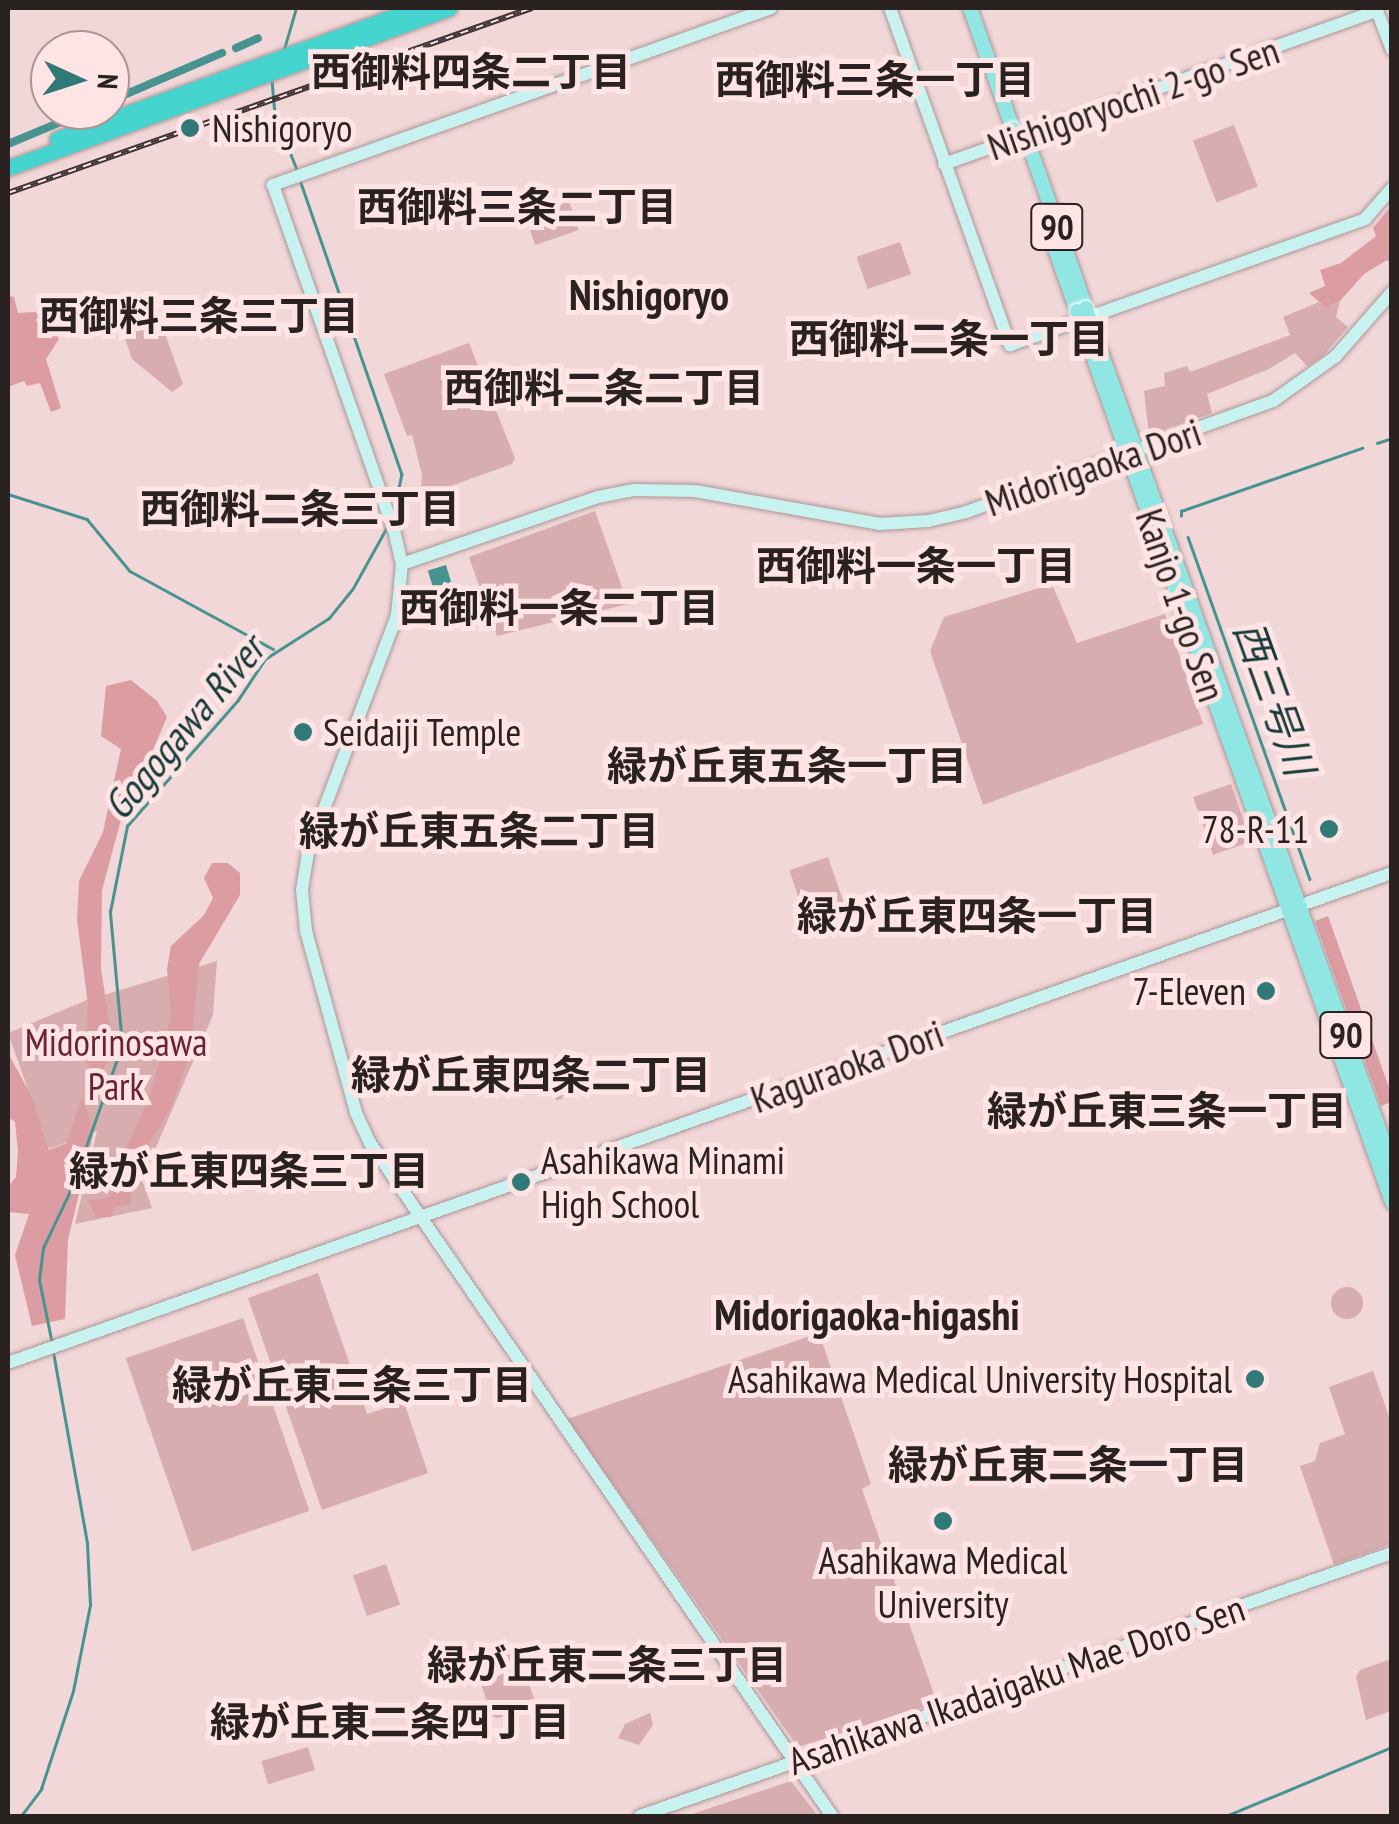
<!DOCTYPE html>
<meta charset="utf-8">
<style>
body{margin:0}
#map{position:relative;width:1399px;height:1824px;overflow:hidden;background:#f1d7d8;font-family:"PT Sans Narrow","Noto Sans JP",sans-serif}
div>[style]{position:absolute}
.green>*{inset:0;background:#d7adb0;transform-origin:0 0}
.round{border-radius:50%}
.forest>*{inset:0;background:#db9da1}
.water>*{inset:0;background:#48938f;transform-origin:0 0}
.stream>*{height:2.5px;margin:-1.25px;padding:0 1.25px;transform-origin:1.25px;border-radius:1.25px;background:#48938f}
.canal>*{height:8px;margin:-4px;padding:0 4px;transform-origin:4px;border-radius:4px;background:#48938f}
.roads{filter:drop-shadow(0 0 2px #ad9597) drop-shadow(0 0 2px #ad9597)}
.secondary>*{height:12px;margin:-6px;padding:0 6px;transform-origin:6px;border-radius:6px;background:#c8f2f0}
.primary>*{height:14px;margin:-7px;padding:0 7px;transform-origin:7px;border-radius:7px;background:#90e6e2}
.highway>*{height:15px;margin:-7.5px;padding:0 7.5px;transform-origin:7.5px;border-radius:7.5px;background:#46d5ce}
.rail>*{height:6px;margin-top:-3px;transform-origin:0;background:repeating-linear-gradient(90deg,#fee4e5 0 8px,#3e3334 0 16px);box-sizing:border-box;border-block:2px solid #3e3334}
.bridges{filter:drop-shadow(0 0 2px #fff) drop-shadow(0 0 2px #fff)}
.primary-bridge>*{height:14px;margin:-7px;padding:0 7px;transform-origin:7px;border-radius:7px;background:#90e6e2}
.dots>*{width:28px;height:28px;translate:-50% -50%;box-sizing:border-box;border:5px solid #fee4e5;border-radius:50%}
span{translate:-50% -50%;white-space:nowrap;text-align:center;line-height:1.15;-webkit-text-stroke:10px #fee4e5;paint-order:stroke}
.shield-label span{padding:2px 8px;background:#fee4e5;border:2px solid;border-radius:8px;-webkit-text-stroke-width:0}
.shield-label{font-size:35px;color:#2a2121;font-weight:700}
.street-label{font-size:38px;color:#2a2121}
.poi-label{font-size:38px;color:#2a2121}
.left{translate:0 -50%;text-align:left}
.right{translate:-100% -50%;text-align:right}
.park-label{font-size:38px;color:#6d232f}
.neighbourhood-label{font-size:40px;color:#2a2121;font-weight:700}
.water-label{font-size:40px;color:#143937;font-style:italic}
.quarter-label{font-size:42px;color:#2a2121;font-weight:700}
.frame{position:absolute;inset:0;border:10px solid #2a2121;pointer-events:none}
.north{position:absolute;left:30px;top:30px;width:100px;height:100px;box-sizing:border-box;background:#fee4e5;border:2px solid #a99697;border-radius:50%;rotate:93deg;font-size:28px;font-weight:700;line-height:40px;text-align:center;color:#2a2121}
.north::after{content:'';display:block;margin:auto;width:35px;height:45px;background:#317976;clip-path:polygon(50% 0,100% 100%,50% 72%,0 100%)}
</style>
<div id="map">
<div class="green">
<div style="left:1234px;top:125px;width:66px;height:44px;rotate:69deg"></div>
<div style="left:567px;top:196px;width:36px;height:46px;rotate:71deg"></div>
<div style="left:900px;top:242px;width:34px;height:46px;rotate:71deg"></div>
<div style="clip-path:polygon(1340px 301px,1336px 317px,1348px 327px,1322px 357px,1307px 366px,1295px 353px,1269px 369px,1207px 394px,1212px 413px,1149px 435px,1144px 391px,1165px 386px,1164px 373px,1187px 366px,1190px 372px,1290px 335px,1283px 317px,1319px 302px,1326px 308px)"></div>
<div style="clip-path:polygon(160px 320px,183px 384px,172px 392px,132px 359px,123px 333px)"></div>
<div style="clip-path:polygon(469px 343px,515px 458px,512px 464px,420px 497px,422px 475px,412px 435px,407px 436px,384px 374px)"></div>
<div style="clip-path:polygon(595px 511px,628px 604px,497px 636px,469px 557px)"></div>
<div style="clip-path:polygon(1052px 584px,1077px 643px,1165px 614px,1203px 724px,983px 805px,930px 651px,944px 617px)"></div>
<div style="left:1231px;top:784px;width:61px;height:40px;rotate:71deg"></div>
<div style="left:828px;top:857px;width:73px;height:41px;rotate:71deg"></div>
<div style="clip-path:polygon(217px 961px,213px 1015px,142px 1180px,152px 1208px,75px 1224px,97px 1131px,49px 1149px,8px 1033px,87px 1000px)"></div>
<div style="left:575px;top:1077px;width:17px;height:25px;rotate:73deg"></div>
<div style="clip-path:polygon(318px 1273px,367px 1414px,404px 1402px,428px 1473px,322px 1510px,248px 1298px)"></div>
<div class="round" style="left:1331px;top:1287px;width:32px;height:32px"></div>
<div style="left:243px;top:1318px;width:204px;height:124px;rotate:71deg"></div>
<div style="clip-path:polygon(819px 1333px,871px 1484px,862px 1489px,937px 1703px,798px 1747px,567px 1419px)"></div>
<div style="clip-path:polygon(1373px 1371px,1391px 1422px,1391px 1544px,1334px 1565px,1300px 1466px,1315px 1461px,1320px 1443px,1345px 1434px,1329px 1387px)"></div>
<div style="left:386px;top:1564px;width:43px;height:35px;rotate:71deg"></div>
<div style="clip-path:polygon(516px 1649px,535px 1701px,534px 1706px,498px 1718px,492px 1716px,474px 1664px)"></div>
<div style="clip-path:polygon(1391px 1659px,1391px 1711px,1366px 1720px,1356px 1677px,1360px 1670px)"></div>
<div style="clip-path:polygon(650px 1713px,653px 1725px,639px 1745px,618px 1738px,625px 1724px)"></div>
<div style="left:308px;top:1747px;width:24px;height:49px;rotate:73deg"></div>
<div style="clip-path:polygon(791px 1781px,818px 1816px,685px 1816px,686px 1816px)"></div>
</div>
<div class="forest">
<div style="clip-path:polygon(1391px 206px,1391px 264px,1387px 260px,1364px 274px,1340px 301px,1326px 308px,1309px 293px,1325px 286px,1320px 270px,1341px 263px,1376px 236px,1373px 228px)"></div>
<div style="clip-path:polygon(8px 296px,14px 297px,18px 313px,35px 312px,50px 322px,59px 339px,46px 359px,61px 408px,51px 412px,40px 383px,27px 386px,24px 381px,8px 387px)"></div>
<div style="clip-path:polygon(131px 680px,157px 701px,167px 717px,148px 762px,129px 790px,102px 890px,101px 969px,110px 1027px,109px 1055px,97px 1085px,85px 1057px,88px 1005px,77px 920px,79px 881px,103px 832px,121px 749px,101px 736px,106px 686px)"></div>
<div style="clip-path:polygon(212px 863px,228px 863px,240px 873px,240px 895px,199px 964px,191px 1050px,172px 1106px,140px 1159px,130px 1190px,131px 1204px,115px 1207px,111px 1217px,95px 1217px,89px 1201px,107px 1198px,117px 1188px,121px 1158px,149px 1099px,171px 1017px,167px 969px,171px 946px,204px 915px,213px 898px,204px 878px)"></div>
<div style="clip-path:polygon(1328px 916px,1391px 1093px,1391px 1102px,1381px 1106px,1315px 921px)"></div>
<div style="clip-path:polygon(8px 1053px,32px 1097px,49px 1150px,67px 1143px,82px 1097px,94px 1131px,68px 1240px,65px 1319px,32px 1326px,15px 1255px,29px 1214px,8px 1212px,8px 1187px,16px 1177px,18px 1151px,15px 1122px,8px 1117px)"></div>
</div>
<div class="water">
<div style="left:446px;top:565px;width:37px;height:19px;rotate:73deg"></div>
</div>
<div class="stream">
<div style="left:284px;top:49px;width:43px;rotate:-73.7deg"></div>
<div style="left:272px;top:80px;width:34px;rotate:85deg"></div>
<div style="left:275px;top:114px;width:62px;rotate:68.4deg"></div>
<div style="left:300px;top:180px;width:311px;rotate:70.9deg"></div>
<div style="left:402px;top:474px;width:40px;rotate:102deg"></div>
<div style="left:1377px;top:443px;width:16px;rotate:-18deg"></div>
<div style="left:8px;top:494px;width:83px;rotate:17.6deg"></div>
<div style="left:87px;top:519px;width:67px;rotate:50.4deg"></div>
<div style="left:130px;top:571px;width:163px;rotate:28.6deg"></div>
<div style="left:1181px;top:516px;width:5px;rotate:-90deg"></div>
<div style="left:1181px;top:511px;width:192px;rotate:-19.2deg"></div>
<div style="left:1188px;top:537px;width:363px;rotate:70.4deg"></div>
<div style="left:52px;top:1344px;width:65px;rotate:-101.5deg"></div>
<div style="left:39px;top:1280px;width:32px;rotate:-83deg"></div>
<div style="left:43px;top:1248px;width:65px;rotate:-64.6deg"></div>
<div style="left:71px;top:1189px;width:153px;rotate:-70.5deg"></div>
<div style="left:122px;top:1045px;width:134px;rotate:-95.2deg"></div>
<div style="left:110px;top:912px;width:88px;rotate:-78.8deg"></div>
<div style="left:127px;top:826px;width:168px;rotate:-48.6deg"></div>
<div style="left:238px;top:700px;width:49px;rotate:-56.6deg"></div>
<div style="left:265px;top:659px;width:76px;rotate:-32.6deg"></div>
<div style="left:329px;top:618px;width:36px;rotate:-51deg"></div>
<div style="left:352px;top:590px;width:74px;rotate:-61deg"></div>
<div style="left:21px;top:1816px;width:34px;rotate:-53deg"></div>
<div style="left:41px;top:1789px;width:103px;rotate:-71.9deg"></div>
<div style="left:73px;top:1691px;width:88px;rotate:-78.8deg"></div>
<div style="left:90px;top:1605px;width:62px;rotate:-92.8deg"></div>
<div style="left:87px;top:1543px;width:194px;rotate:-100.1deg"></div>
<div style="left:1226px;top:1816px;width:180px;rotate:-22.6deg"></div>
</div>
<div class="canal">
<div style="left:236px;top:48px;width:24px;rotate:-24deg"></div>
<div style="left:110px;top:101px;width:122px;rotate:-23.2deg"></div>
<div style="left:8px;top:144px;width:73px;rotate:-22.7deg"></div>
</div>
<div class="roads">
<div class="secondary">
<div style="left:771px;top:8px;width:529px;rotate:160.43deg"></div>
<div style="left:273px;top:185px;width:366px;rotate:70.7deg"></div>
<div style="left:394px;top:530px;width:35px;rotate:77deg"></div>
<div style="left:402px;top:564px;width:51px;rotate:95.6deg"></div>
<div style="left:397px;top:615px;width:253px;rotate:110.6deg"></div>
<div style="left:308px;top:852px;width:38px;rotate:99deg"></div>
<div style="left:302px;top:890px;width:41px;rotate:84.4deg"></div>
<div style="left:306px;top:931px;width:189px;rotate:74.6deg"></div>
<div style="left:356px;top:1113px;width:33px;rotate:65deg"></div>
<div style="left:370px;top:1143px;width:816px;rotate:55.53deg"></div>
<div style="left:890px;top:8px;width:358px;rotate:70.4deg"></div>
<div style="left:1010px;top:345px;width:377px;rotate:-19.5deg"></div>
<div style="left:1365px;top:219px;width:41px;rotate:-48.9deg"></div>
<div style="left:1376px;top:8px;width:45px;rotate:69.1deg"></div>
<div style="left:944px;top:164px;width:459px;rotate:-19.5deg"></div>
<div style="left:402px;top:564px;width:207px;rotate:-18.9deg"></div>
<div style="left:598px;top:497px;width:37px;rotate:-11deg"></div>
<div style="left:634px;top:490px;width:61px;rotate:0.9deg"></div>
<div style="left:695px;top:491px;width:188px;rotate:10.1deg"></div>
<div style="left:880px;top:524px;width:48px;rotate:-3.6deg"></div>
<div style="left:928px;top:521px;width:39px;rotate:-13deg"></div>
<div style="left:966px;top:512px;width:326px;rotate:-19.9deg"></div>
<div style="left:1273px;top:401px;width:77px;rotate:-35.5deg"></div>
<div style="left:1336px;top:356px;width:85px;rotate:-48.8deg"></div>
<div style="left:8px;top:1363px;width:1468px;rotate:-19.5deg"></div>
<div style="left:640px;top:1816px;width:797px;rotate:-19.28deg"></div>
</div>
<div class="primary">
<div style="left:970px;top:8px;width:128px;rotate:70.4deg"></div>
<div style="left:1029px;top:145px;width:173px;rotate:70.7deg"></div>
<div style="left:1044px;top:218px;width:99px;rotate:70.5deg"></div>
<div style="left:1092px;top:327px;width:890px;rotate:70.3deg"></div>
<div style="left:1084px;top:331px;width:924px;rotate:70.53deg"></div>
</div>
<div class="highway">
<div style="left:57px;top:139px;width:382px;rotate:-20deg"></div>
<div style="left:8px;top:168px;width:469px;rotate:-19.9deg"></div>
</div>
</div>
<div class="rail">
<div style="left:8px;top:193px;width:556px;rotate:-19.45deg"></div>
</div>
<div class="bridges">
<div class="primary-bridge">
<div style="left:1013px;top:129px;width:21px;rotate:71deg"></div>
<div style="left:1086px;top:308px;width:20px;rotate:72deg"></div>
<div style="left:1077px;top:311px;width:21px;rotate:71deg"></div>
</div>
</div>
<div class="dots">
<div style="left:190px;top:128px;background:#317976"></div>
<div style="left:303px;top:732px;background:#317976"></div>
<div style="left:1329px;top:829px;background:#317976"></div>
<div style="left:1266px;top:991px;background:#317976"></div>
<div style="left:521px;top:1182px;background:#317976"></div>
<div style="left:1255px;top:1379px;background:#317976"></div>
<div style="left:943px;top:1521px;background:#317976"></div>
</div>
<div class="shield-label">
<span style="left:1057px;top:227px">90</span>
<span style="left:1346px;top:1035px">90</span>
</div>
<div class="street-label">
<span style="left:1133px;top:98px;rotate:-19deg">Nishigoryochi 2-go Sen</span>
<span style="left:1093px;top:467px;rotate:-19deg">Midorigaoka Dori</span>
<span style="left:1181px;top:605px;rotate:71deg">Kanjo 1-go Sen</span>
<span style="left:847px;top:1066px;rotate:-20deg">Kaguraoka Dori</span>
<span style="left:1016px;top:1684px;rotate:-19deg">Asahikawa Ikadaigaku Mae Doro Sen</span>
</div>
<div class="poi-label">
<span class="left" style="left:212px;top:128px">Nishigoryo</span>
<span class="left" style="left:323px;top:732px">Seidaiji Temple</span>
<span class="right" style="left:1309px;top:829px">78-R-11</span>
<span class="right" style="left:1246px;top:991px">7-Eleven</span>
<span class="left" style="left:541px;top:1182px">Asahikawa Minami<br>High School</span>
<span class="right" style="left:1232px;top:1379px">Asahikawa Medical University Hospital</span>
<span style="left:943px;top:1582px">Asahikawa Medical<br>University</span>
</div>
<div class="park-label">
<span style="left:116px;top:1064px">Midorinosawa<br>Park</span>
</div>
<div class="neighbourhood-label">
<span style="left:471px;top:71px">西御料四条二丁目</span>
<span style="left:875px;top:79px">西御料三条一丁目</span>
<span style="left:517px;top:206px">西御料三条二丁目</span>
<span style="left:199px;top:315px">西御料三条三丁目</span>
<span style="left:949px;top:338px">西御料二条一丁目</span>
<span style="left:604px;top:387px">西御料二条二丁目</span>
<span style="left:300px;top:508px">西御料二条三丁目</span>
<span style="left:916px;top:565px">西御料一条一丁目</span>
<span style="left:559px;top:607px">西御料一条二丁目</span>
<span style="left:787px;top:765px">緑が丘東五条一丁目</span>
<span style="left:479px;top:830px">緑が丘東五条二丁目</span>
<span style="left:977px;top:915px">緑が丘東四条一丁目</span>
<span style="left:531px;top:1074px">緑が丘東四条二丁目</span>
<span style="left:1167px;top:1110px">緑が丘東三条一丁目</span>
<span style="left:249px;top:1170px">緑が丘東四条三丁目</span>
<span style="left:352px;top:1384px">緑が丘東三条三丁目</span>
<span style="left:1068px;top:1464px">緑が丘東二条一丁目</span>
<span style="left:607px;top:1664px">緑が丘東二条三丁目</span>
<span style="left:390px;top:1721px">緑が丘東二条四丁目</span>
</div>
<div class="water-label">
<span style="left:1275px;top:698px;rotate:70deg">西三号川</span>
<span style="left:183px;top:727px;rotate:-50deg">Gogogawa River</span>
</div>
<div class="quarter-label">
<span style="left:649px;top:295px">Nishigoryo</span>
<span style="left:867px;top:1315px">Midorigaoka-higashi</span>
</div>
<div class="frame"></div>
<div class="north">N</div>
</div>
